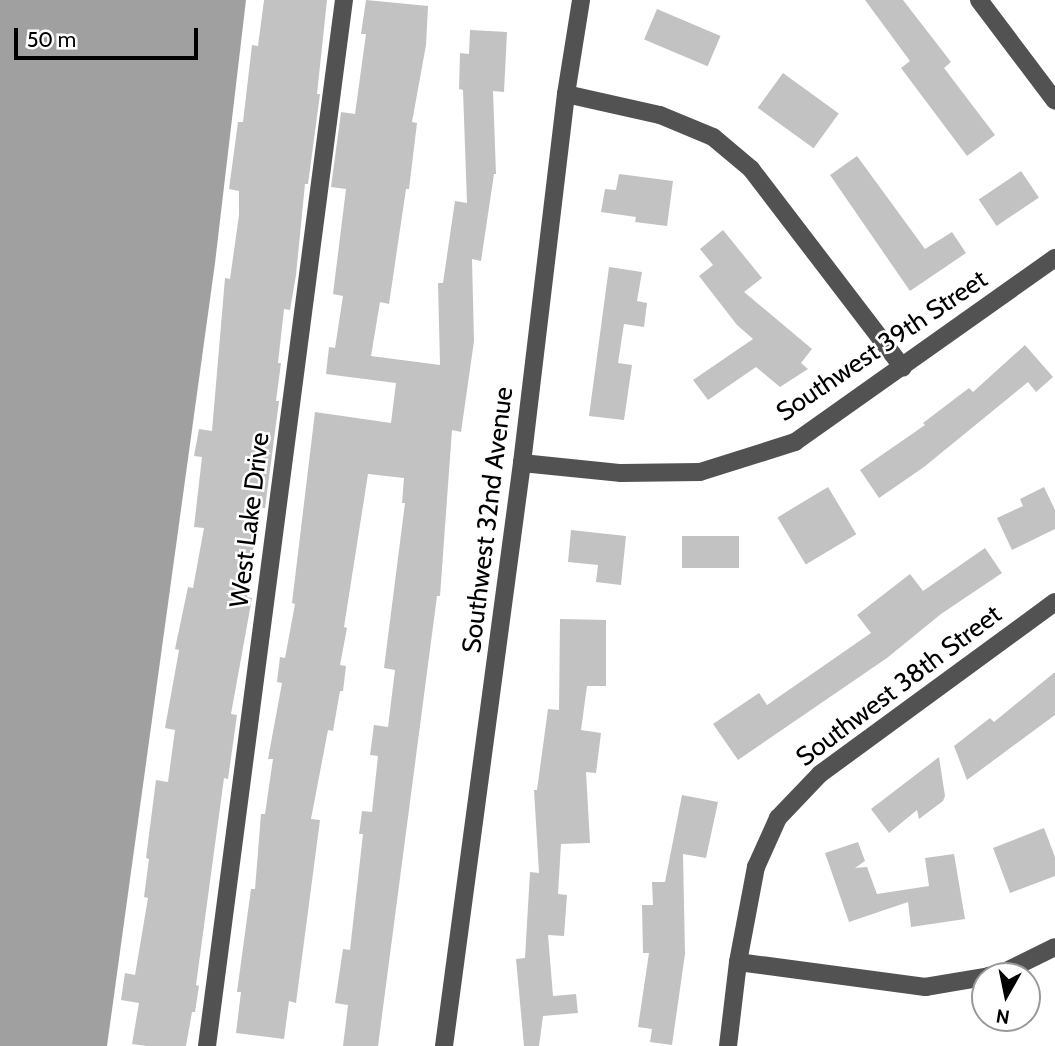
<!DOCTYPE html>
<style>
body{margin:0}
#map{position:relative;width:1055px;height:1046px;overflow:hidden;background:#fff;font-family:Cabin,sans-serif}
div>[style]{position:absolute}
.water>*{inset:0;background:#a0a0a0}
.building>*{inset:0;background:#c2c2c2;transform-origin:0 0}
.minor>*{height:18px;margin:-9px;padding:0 9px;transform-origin:9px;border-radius:9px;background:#525252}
span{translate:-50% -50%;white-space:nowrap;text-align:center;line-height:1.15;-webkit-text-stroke:5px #fff;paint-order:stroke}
.street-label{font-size:26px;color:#000}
.north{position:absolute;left:971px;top:962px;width:70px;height:70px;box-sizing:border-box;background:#fff;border:2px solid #999;border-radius:50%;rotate:189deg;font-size:19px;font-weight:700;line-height:28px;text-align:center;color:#000}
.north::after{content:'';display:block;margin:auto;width:24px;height:32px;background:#000;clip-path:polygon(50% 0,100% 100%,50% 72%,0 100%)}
.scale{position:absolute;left:14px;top:28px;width:184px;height:32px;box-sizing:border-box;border:4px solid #000;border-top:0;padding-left:9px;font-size:21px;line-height:24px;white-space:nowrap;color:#000;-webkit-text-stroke:5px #fff;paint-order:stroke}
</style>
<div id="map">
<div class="water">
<div style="clip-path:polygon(0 0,246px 0,215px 263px,107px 1046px,0 1046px)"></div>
</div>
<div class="building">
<div style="clip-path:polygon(264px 0,327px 0,317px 94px,320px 94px,308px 184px,305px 184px,296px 275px,290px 310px,284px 309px,278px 363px,281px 363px,276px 401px,279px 401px,265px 508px,261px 508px,251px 560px,254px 561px,247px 597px,252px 598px,231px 714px,237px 715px,228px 779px,224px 778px,196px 985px,199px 986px,195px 1012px,192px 1012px,186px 1046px,147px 1046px,132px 1044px,139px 1003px,121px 1000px,125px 973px,135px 975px,148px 898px,144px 897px,149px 859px,146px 858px,156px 780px,168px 782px,175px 730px,165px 728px,179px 650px,175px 649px,188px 587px,193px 588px,204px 528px,194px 527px,202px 457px,194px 456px,199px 429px,212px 431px,225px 278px,230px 279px,239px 215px,239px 191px,229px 189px,238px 122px,243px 122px,252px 45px,258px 46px)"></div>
<div style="clip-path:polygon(366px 0,428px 6px,426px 45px,412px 122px,417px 123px,409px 189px,406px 189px,389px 304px,380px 302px,371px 356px,440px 365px,438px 283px,443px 283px,455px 201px,467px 203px,463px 90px,459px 89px,460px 53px,469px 54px,470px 30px,507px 32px,504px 92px,493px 91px,496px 174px,494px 174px,481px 261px,472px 259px,474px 341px,461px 432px,452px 430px,440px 596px,437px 596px,378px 1046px,343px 1046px,348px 1005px,335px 1003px,343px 949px,350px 950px,363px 834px,359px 834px,362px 811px,372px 812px,378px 756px,370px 755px,374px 725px,388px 727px,395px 670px,384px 668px,405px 503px,402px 503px,404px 478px,368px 474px,344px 627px,347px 628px,340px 665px,346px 666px,343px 691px,340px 691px,333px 731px,328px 730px,311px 819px,320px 820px,296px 1003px,289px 1001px,284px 1039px,236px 1033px,241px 992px,237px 992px,251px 889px,255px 889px,261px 814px,265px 814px,273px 759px,268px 759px,282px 683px,277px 682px,280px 657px,285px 658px,295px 604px,292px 603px,315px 412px,391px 423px,396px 383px,326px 374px,329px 347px,335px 348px,343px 296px,333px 294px,346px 189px,331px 187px,341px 112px,355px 114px,366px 34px,361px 34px)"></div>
<div style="clip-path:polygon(865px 0,903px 0,951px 62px,944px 68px,995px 135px,967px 156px,901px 68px,910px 61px)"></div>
<div style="left:657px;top:9px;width:69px;height:33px;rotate:23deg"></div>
<div style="left:783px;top:73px;width:69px;height:43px;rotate:36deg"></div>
<div style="clip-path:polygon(857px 156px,925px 249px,952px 232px,966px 253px,910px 291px,830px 175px)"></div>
<div style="left:1021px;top:171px;width:32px;height:51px;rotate:56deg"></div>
<div style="clip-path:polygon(619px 174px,673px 181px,667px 226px,635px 222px,636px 217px,601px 212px,605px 189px,616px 190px)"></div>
<div style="clip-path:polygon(723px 230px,762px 278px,744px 292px,812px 349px,801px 363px,808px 369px,780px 387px,756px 367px,708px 400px,693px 380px,753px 339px,737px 325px,699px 276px,713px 265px,700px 249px)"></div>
<div style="clip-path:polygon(609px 267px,642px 272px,637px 301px,647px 303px,644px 327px,624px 324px,618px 363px,632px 365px,624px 420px,589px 416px)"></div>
<div style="clip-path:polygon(1025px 345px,1053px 377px,1036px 392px,1028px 382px,924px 467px,879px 498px,860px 470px,925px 425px,923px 423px,969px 388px,973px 392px)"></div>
<div style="left:828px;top:487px;width:55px;height:59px;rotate:59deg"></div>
<div style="clip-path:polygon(1044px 487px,1055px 510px,1055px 529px,1012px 550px,997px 518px,1023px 506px,1020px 499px)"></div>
<div style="clip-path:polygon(571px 530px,626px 536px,621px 585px,596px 582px,598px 565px,568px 562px)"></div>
<div style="left:739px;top:536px;width:32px;height:57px;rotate:90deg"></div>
<div style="clip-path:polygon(985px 548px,1002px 573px,941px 614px,887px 658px,738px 760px,713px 724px,759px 693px,767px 705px,871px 633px,857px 615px,910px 574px,923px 591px)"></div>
<div style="clip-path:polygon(560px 619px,606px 620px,606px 686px,587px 686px,581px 730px,601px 733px,596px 773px,586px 772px,590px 843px,561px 844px,558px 894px,567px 895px,564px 936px,548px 935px,553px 996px,576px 994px,578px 1013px,543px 1016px,539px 1046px,524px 1046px,516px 959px,525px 958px,530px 872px,539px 873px,534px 790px,537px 790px,548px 709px,559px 710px)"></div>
<div style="clip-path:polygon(1055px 672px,1055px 715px,967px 780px,954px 746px,990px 718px,994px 722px)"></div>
<div style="clip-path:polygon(939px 757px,945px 796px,943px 801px,919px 819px,917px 810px,889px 833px,871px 809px)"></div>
<div style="clip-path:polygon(682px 795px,718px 802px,706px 858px,683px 854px,685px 954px,672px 1045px,650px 1042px,652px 1029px,638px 1027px,649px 953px,643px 953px,642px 905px,653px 905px,652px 882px,665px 882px)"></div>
<div style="clip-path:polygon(1044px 828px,1055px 857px,1055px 876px,1010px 893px,993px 848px)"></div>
<div style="clip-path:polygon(858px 842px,865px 861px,855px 868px,867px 867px,877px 894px,929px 886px,925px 858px,954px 854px,965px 919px,911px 927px,908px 902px,849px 922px,825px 853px)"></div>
</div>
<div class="minor">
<div style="left:979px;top:0;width:126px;rotate:53deg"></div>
<div style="left:566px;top:94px;width:96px;rotate:12.6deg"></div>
<div style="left:660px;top:115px;width:57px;rotate:22.5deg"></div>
<div style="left:713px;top:137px;width:50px;rotate:40.1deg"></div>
<div style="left:751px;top:169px;width:250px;rotate:52.6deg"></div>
<div style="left:522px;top:463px;width:100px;rotate:5.8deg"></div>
<div style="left:621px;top:473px;width:79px;rotate:-0.7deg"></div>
<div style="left:700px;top:472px;width:100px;rotate:-17.5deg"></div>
<div style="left:795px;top:442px;width:319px;rotate:-35.3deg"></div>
<div style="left:738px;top:962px;width:189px;rotate:7.6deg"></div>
<div style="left:925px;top:987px;width:61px;rotate:-9.5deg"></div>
<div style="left:988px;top:976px;width:12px;rotate:-9deg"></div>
<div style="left:1000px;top:974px;width:61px;rotate:-26.1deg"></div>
<div style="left:207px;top:1046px;width:1055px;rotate:-82.54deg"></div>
<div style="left:444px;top:1046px;width:588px;rotate:-82.38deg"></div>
<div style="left:522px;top:463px;width:372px;rotate:-83.2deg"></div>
<div style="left:566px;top:94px;width:95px;rotate:-80.9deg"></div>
<div style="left:728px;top:1046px;width:85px;rotate:-83.2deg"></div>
<div style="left:738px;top:962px;width:97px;rotate:-79.3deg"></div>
<div style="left:756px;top:867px;width:54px;rotate:-65.8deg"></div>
<div style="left:778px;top:818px;width:61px;rotate:-46.3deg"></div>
<div style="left:820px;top:774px;width:291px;rotate:-36.2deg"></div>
</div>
<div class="street-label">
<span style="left:882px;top:346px;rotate:-34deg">Southwest 39th Street</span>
<span style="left:250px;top:520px;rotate:-83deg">West Lake Drive</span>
<span style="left:488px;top:520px;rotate:-83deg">Southwest 32nd Avenue</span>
<span style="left:899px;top:686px;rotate:-37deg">Southwest 38th Street</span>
</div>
<div class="north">N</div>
<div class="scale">50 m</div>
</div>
